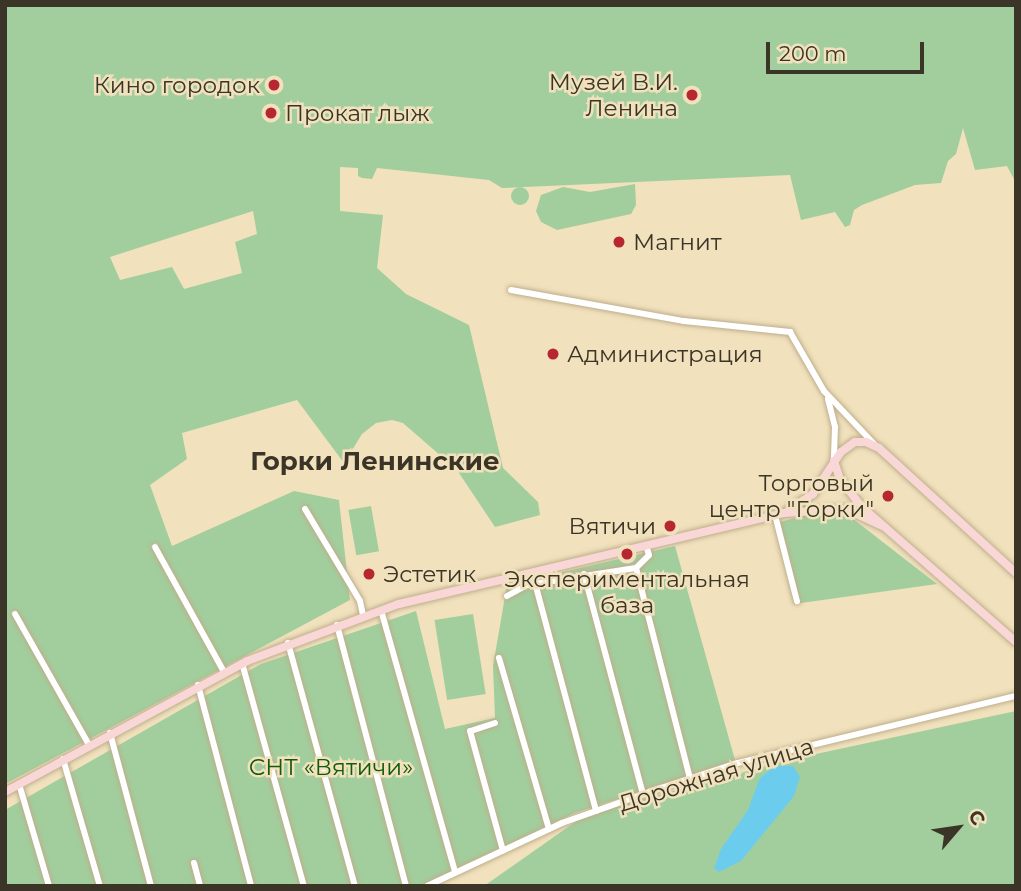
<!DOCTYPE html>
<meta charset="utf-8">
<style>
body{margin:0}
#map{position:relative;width:1021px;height:891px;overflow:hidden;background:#f1e1bd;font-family:Montserrat,sans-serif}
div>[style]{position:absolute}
.green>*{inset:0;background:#a2ce9d;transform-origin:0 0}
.round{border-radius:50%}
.water>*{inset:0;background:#6bcced}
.roads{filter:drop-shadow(0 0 2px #beae8c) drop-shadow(0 0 2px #beae8c)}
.minor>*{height:6px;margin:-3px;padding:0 3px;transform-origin:3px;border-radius:3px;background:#fff}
.major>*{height:8px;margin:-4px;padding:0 4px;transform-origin:4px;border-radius:4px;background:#f9d7d6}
.dots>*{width:19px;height:19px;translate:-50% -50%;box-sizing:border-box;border:4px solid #f1e1bd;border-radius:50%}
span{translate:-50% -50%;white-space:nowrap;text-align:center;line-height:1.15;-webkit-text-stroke:5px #f1e1bd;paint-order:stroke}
.poi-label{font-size:23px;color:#3b3527}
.right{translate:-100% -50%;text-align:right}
.left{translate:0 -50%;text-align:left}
.park-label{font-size:23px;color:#0f5c09}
.street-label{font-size:23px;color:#3b3527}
.quarter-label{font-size:26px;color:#3b3527;font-weight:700}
.frame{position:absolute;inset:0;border:7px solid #3b3527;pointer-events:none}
.north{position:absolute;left:923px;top:793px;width:70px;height:70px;-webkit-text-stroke:5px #f1e1bd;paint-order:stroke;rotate:61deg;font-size:19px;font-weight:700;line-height:28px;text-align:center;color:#3b3527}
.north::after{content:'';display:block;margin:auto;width:24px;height:32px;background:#3b3527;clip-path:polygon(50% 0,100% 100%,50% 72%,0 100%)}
.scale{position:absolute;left:766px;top:42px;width:158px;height:32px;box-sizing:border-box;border:4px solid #3b3527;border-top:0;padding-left:9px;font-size:21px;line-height:24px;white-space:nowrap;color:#3b3527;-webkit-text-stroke:5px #f1e1bd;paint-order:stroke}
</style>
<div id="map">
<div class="green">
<div style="clip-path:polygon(evenodd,5px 5px,1016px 5px,1016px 183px,1007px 166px,975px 170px,963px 128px,956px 154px,948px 161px,941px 183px,915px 185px,862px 205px,854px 210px,850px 225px,845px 227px,835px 212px,801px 220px,790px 175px,502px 188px,489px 180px,377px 168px,372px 179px,362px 178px,358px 176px,358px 168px,340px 167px,340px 211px,383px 215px,377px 268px,406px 294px,469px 325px,503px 468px,538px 502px,540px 515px,495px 527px,457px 470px,403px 423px,392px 420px,376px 423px,362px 434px,344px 463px,297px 400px,182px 433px,187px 459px,150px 485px,172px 546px,294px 491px,339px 500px,350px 600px,5px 784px,5px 5px,253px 211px,257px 234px,235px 242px,242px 273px,184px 289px,172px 267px,120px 280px,110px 257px,253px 211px)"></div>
<div style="clip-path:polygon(635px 184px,636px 205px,631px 214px,557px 230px,541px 222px,536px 211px,541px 195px,563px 187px,590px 192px)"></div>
<div class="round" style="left:511px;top:187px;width:18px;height:18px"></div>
<div style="left:371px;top:506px;width:46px;height:23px;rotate:80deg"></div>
<div style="clip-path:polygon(818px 512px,848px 515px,937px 584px,794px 604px,776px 523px)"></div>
<div style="clip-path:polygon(675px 546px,735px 760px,575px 813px,420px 886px,5px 886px,5px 810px,261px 664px,416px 611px,445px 729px,495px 718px,493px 666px,507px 585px)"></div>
<div style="left:473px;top:614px;width:81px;height:39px;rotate:81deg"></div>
<div style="clip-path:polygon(1016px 711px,1016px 886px,484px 886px,585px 815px,788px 760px)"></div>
</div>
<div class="water">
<div style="clip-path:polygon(775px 766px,793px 766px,800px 777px,794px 796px,741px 861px,719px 872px,714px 868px,721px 849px,748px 810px,760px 778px)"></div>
</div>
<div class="roads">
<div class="minor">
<div style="left:511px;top:290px;width:176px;rotate:10.2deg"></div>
<div style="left:684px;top:321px;width:107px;rotate:5.9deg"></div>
<div style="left:790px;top:332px;width:68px;rotate:60deg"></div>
<div style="left:824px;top:391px;width:74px;rotate:46.6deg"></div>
<div style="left:828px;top:399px;width:29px;rotate:76deg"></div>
<div style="left:835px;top:427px;width:34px;rotate:92deg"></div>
<div style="left:305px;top:509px;width:107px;rotate:59.1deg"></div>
<div style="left:360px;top:601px;width:14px;rotate:78deg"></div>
<div style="left:775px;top:515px;width:89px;rotate:75.7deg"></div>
<div style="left:155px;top:547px;width:143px;rotate:61.1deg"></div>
<div style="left:636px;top:568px;width:218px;rotate:75.6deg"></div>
<div style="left:584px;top:574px;width:228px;rotate:75deg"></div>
<div style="left:535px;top:583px;width:236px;rotate:75deg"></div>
<div style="left:507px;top:596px;width:23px;rotate:-29deg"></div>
<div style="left:527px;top:585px;width:110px;rotate:-8.9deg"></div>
<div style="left:636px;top:568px;width:18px;rotate:-45deg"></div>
<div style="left:649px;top:555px;width:10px;rotate:-107deg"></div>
<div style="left:381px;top:610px;width:272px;rotate:74.2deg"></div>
<div style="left:15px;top:614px;width:150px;rotate:60.5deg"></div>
<div style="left:337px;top:625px;width:270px;rotate:75.2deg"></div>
<div style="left:288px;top:643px;width:252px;rotate:74.6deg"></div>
<div style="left:499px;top:658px;width:178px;rotate:73.7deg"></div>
<div style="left:242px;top:663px;width:231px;rotate:74.5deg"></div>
<div style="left:198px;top:685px;width:208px;rotate:75.2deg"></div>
<div style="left:495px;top:723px;width:26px;rotate:162deg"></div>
<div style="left:470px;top:731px;width:124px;rotate:74.6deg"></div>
<div style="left:110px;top:733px;width:158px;rotate:75deg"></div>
<div style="left:63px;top:759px;width:132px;rotate:73.8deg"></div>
<div style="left:19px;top:784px;width:106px;rotate:73.6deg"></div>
<div style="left:194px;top:863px;width:24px;rotate:75deg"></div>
<div style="left:427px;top:886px;width:149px;rotate:-25deg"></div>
<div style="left:562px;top:823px;width:105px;rotate:-19.5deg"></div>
<div style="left:661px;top:788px;width:81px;rotate:-18deg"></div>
<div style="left:738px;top:763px;width:286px;rotate:-13.6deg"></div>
</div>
<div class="major">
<div style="left:834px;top:461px;width:19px;rotate:72deg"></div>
<div style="left:840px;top:479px;width:37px;rotate:52deg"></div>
<div style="left:863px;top:508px;width:203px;rotate:41.2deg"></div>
<div style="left:789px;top:510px;width:29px;rotate:-34deg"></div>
<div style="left:813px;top:494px;width:50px;rotate:-56.3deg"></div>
<div style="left:841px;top:452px;width:17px;rotate:-36deg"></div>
<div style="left:855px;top:442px;width:11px"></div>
<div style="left:866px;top:442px;width:14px;rotate:25deg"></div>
<div style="left:879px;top:448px;width:185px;rotate:42.4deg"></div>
<div style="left:5px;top:792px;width:275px;rotate:-28.4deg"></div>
<div style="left:247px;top:661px;width:162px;rotate:-20.6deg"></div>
<div style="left:399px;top:604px;width:396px;rotate:-13.3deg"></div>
<div style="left:784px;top:513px;width:62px;rotate:-3.7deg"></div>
<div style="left:846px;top:509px;width:40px;rotate:25deg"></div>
</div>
</div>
<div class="dots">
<div style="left:274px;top:85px;background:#b72731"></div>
<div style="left:692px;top:95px;background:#b72731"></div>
<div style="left:271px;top:113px;background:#b72731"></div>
<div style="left:619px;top:242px;background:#b72731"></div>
<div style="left:553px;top:354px;background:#b72731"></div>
<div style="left:888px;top:496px;background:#b72731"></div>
<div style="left:670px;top:526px;background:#b72731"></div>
<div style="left:627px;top:554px;background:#b72731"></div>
<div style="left:369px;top:574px;background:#b72731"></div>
</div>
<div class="poi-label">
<span class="right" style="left:678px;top:95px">Музей В.И.<br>Ленина</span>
<span class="right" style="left:260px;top:85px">Кино городок</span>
<span class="left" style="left:285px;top:113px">Прокат лыж</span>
<span class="left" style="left:633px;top:242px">Магнит</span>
<span class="left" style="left:567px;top:354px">Администрация</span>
<span class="right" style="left:874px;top:496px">Торговый<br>центр "Горки"</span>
<span class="right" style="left:656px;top:526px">Вятичи</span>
<span class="left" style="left:383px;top:574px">Эстетик</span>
<span style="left:627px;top:592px">Экспериментальная<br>база</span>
</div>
<div class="park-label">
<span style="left:331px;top:767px">СНТ «Вятичи»</span>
</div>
<div class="street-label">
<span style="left:716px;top:775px;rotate:-17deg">Дорожная улица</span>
</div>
<div class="quarter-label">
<span style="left:375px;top:462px">Горки Ленинские</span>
</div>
<div class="frame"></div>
<div class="north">С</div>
<div class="scale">200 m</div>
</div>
